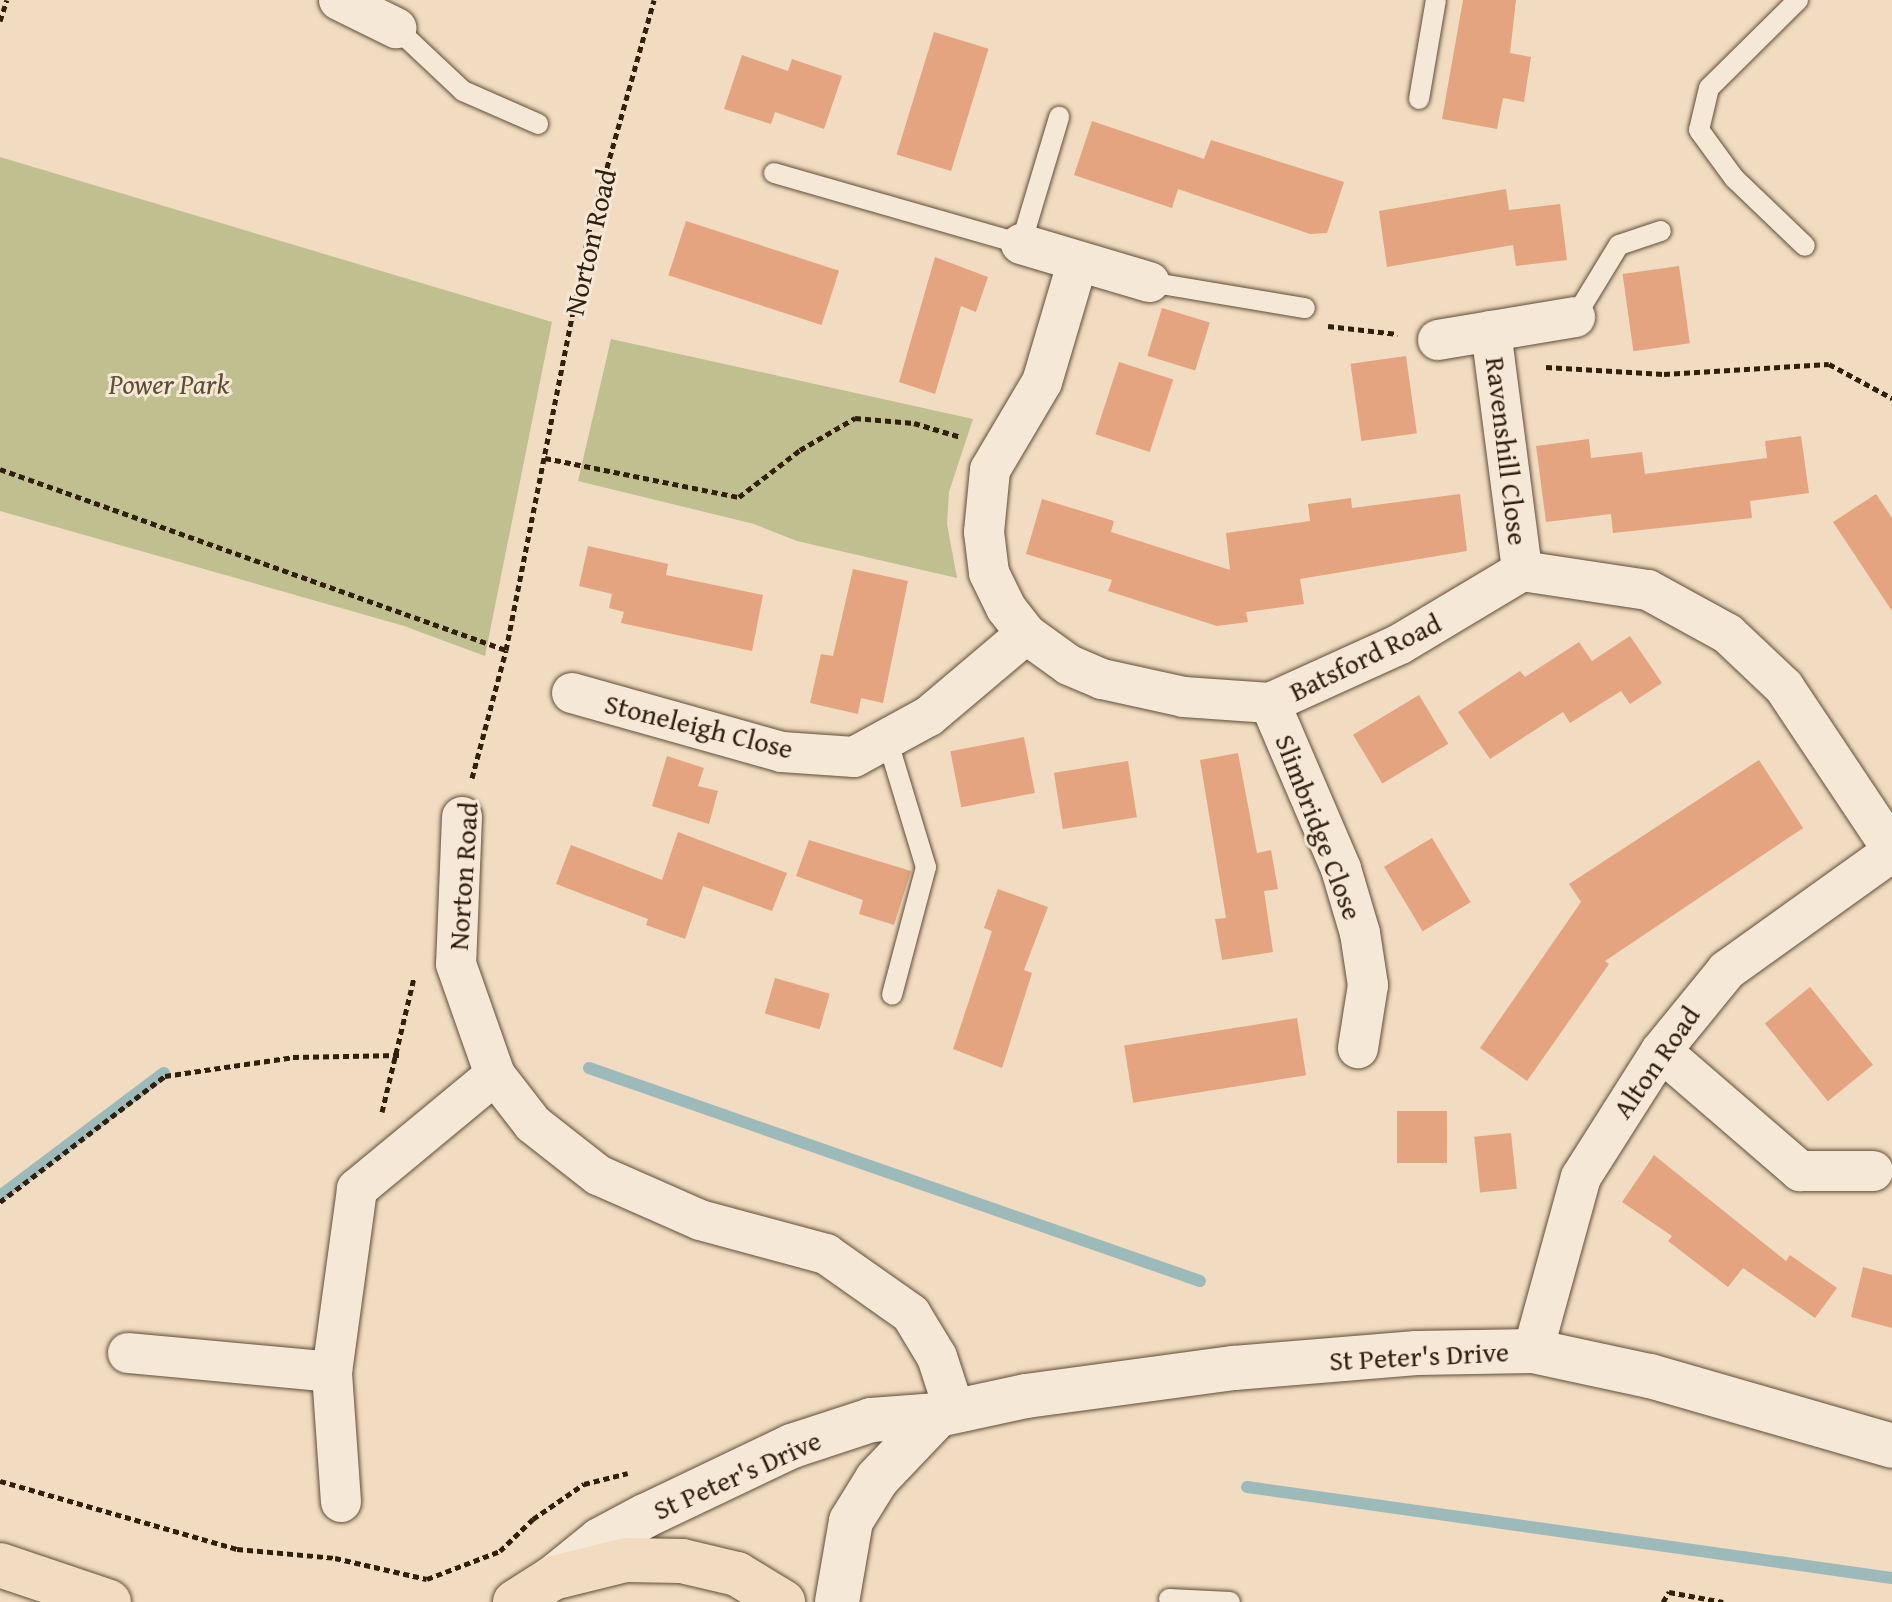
<!DOCTYPE html>
<style>
body{margin:0}
#map{position:relative;width:1892px;height:1602px;overflow:hidden;background:#f1dcc1;font-family:"Gentium Book Plus",serif}
div>[style]{position:absolute}
.green>*{inset:0;background:#c0bf8f}
.stream>*{height:12px;margin:-6px;padding:0 6px;transform-origin:6px;border-radius:6px;background:#9cbaba}
.building>*{inset:0;background:#e3a47f;transform-origin:0 0}
.path>*{height:5px;margin-top:-2.5px;transform-origin:0;background:repeating-linear-gradient(90deg,#301f0b 0 6px,transparent 0 10px)}
.roads{filter:drop-shadow(0 0 2px #604e38) drop-shadow(0 0 2px #604e38)}
.service>*{height:20px;margin:-10px;padding:0 10px;transform-origin:10px;border-radius:10px;background:#f6e8d7}
.minor>*{height:40px;margin:-20px;padding:0 20px;transform-origin:20px;border-radius:20px;background:#f6e8d7}
.tertiary>*{height:44px;margin:-22px;padding:0 22px;transform-origin:22px;border-radius:22px;background:#f6e8d7}
.trunk>*{height:44px;margin:-22px;padding:0 22px;transform-origin:22px;border-radius:22px;background:#f1dcc1}
span{translate:-50% -50%;white-space:nowrap;text-align:center;line-height:1.15;-webkit-text-stroke:6px #f6e8d7;paint-order:stroke}
.street-label{font-size:28px;color:#301f0b}
.park-label{font-size:28px;color:#5b4f33;font-style:italic}
</style>
<div id="map">
<div class="green">
<div style="clip-path:polygon(0 157px,552px 322px,485px 656px,404px 626px,0 511px)"></div>
<div style="clip-path:polygon(611px 339px,973px 419px,949px 492px,947px 524px,957px 578px,797px 541px,754px 524px,578px 481px)"></div>
</div>
<div class="stream">
<div style="left:589px;top:1068px;width:647px;rotate:19.22deg"></div>
<div style="left:0;top:1196px;width:205px;rotate:-36.9deg"></div>
<div style="left:1247px;top:1487px;width:651px;rotate:8.03deg"></div>
</div>
<div class="building">
<div style="clip-path:polygon(1463px 0,1516px 0,1510px 53px,1531px 57px,1524px 102px,1503px 98px,1497px 129px,1442px 119px)"></div>
<div style="left:934px;top:32px;width:57px;height:128px;rotate:17deg"></div>
<div style="clip-path:polygon(742px 55px,788px 71px,792px 59px,842px 76px,824px 129px,775px 112px,771px 124px,724px 109px)"></div>
<div style="clip-path:polygon(1092px 121px,1204px 159px,1211px 140px,1344px 182px,1327px 233px,1310px 234px,1178px 189px,1172px 208px,1074px 175px)"></div>
<div style="clip-path:polygon(1506px 189px,1509px 210px,1560px 204px,1567px 260px,1516px 266px,1513px 245px,1387px 267px,1379px 211px)"></div>
<div style="left:686px;top:221px;width:161px;height:57px;rotate:18deg"></div>
<div style="clip-path:polygon(935px 257px,988px 277px,976px 312px,961px 306px,935px 394px,899px 382px)"></div>
<div style="left:1679px;top:266px;width:78px;height:57px;rotate:82deg"></div>
<div style="left:1162px;top:308px;width:50px;height:50px;rotate:17deg"></div>
<div style="left:1406px;top:356px;width:78px;height:56px;rotate:82deg"></div>
<div style="left:1119px;top:362px;width:57px;height:76px;rotate:18deg"></div>
<div style="clip-path:polygon(1801px 436px,1809px 493px,1750px 501px,1752px 518px,1613px 533px,1611px 514px,1546px 522px,1536px 446px,1589px 439px,1591px 458px,1642px 452px,1645px 474px,1767px 458px,1765px 441px)"></div>
<div style="clip-path:polygon(1460px 494px,1467px 551px,1300px 579px,1304px 604px,1246px 612px,1248px 622px,1217px 626px,1108px 591px,1112px 580px,1026px 554px,1042px 499px,1114px 521px,1111px 532px,1230px 570px,1226px 533px,1310px 521px,1308px 504px,1351px 498px,1352px 508px)"></div>
<div style="clip-path:polygon(1876px 494px,1892px 518px,1892px 611px,1833px 522px)"></div>
<div style="clip-path:polygon(588px 546px,668px 564px,666px 575px,763px 595px,752px 651px,621px 623px,624px 612px,609px 608px,612px 594px,579px 586px)"></div>
<div style="clip-path:polygon(853px 569px,908px 581px,883px 703px,861px 698px,858px 714px,810px 703px,821px 654px,833px 656px)"></div>
<div style="clip-path:polygon(1630px 636px,1662px 683px,1630px 704px,1621px 691px,1570px 723px,1563px 712px,1490px 759px,1458px 712px,1520px 671px,1525px 677px,1579px 642px,1592px 661px)"></div>
<div style="left:1419px;top:695px;width:57px;height:77px;rotate:59deg"></div>
<div style="left:1024px;top:737px;width:57px;height:75px;rotate:79deg"></div>
<div style="clip-path:polygon(1238px 753px,1257px 853px,1271px 850px,1278px 889px,1264px 891px,1273px 952px,1222px 960px,1215px 919px,1226px 918px,1200px 760px)"></div>
<div style="clip-path:polygon(667px 756px,704px 768px,698px 786px,718px 791px,709px 824px,652px 806px)"></div>
<div style="clip-path:polygon(1759px 760px,1803px 828px,1605px 961px,1609px 964px,1527px 1081px,1480px 1048px,1581px 902px,1569px 884px)"></div>
<div style="left:1128px;top:761px;width:57px;height:75px;rotate:81deg"></div>
<div style="clip-path:polygon(678px 832px,787px 873px,772px 911px,703px 886px,685px 939px,646px 925px,648px 919px,556px 884px,571px 845px,662px 880px)"></div>
<div style="left:1432px;top:838px;width:75px;height:56px;rotate:59deg"></div>
<div style="clip-path:polygon(809px 840px,911px 871px,894px 925px,859px 914px,863px 900px,796px 876px)"></div>
<div style="clip-path:polygon(998px 889px,1048px 907px,1024px 970px,1032px 973px,1002px 1068px,953px 1049px,992px 931px,984px 928px)"></div>
<div style="left:775px;top:978px;width:57px;height:37px;rotate:16deg"></div>
<div style="left:1810px;top:987px;width:100px;height:58px;rotate:51deg"></div>
<div style="left:1297px;top:1018px;width:58px;height:175px;rotate:81deg"></div>
<div style="left:1397px;top:1111px;width:50px;height:52px"></div>
<div style="left:1511px;top:1133px;width:56px;height:37px;rotate:84deg"></div>
<div style="clip-path:polygon(1654px 1155px,1786px 1261px,1790px 1255px,1837px 1288px,1815px 1318px,1743px 1268px,1728px 1287px,1668px 1241px,1672px 1236px,1622px 1202px)"></div>
<div style="clip-path:polygon(1863px 1267px,1892px 1275px,1892px 1328px,1851px 1317px)"></div>
</div>
<div class="path">
<div style="left:0;top:21px;width:22px;rotate:-72deg"></div>
<div style="left:1328px;top:326px;width:70px;rotate:6.5deg"></div>
<div style="left:1546px;top:367px;width:118px;rotate:3.4deg"></div>
<div style="left:1664px;top:374px;width:165px;rotate:-3.5deg"></div>
<div style="left:1829px;top:364px;width:72px;rotate:28.4deg"></div>
<div style="left:545px;top:458px;width:198px;rotate:11.4deg"></div>
<div style="left:739px;top:497px;width:77px;rotate:-37.6deg"></div>
<div style="left:800px;top:450px;width:64px;rotate:-30.2deg"></div>
<div style="left:855px;top:418px;width:59px;rotate:4.8deg"></div>
<div style="left:914px;top:423px;width:49px;rotate:16.6deg"></div>
<div style="left:0;top:469px;width:537px;rotate:19.68deg"></div>
<div style="left:472px;top:778px;width:132px;rotate:-75.1deg"></div>
<div style="left:506px;top:650px;width:423px;rotate:-78.8deg"></div>
<div style="left:588px;top:235px;width:244px;rotate:-74.3deg"></div>
<div style="left:382px;top:1112px;width:138px;rotate:-76.6deg"></div>
<div style="left:0;top:1202px;width:208px;rotate:-37.4deg"></div>
<div style="left:165px;top:1076px;width:129px;rotate:-8.4deg"></div>
<div style="left:293px;top:1057px;width:107px;rotate:-1.1deg"></div>
<div style="left:0;top:1481px;width:247px;rotate:16deg"></div>
<div style="left:237px;top:1549px;width:98px;rotate:5.2deg"></div>
<div style="left:335px;top:1558px;width:94px;rotate:12.9deg"></div>
<div style="left:427px;top:1579px;width:78px;rotate:-21deg"></div>
<div style="left:500px;top:1551px;width:46px;rotate:-44.1deg"></div>
<div style="left:533px;top:1519px;width:62px;rotate:-34.5deg"></div>
<div style="left:584px;top:1484px;width:45px;rotate:-14deg"></div>
<div style="left:1663px;top:1602px;width:12px;rotate:-59deg"></div>
<div style="left:1669px;top:1592px;width:55px;rotate:10.5deg"></div>
</div>
<div class="roads">
<div class="service">
<div style="left:1798px;top:0;width:125px;rotate:135.3deg"></div>
<div style="left:1709px;top:88px;width:43px;rotate:103.4deg"></div>
<div style="left:1699px;top:130px;width:59px;rotate:53.9deg"></div>
<div style="left:1734px;top:178px;width:98px;rotate:43.8deg"></div>
<div style="left:396px;top:28px;width:92px;rotate:43.2deg"></div>
<div style="left:463px;top:91px;width:82px;rotate:23.7deg"></div>
<div style="left:1419px;top:99px;width:100px;rotate:-80.3deg"></div>
<div style="left:774px;top:173px;width:257px;rotate:16deg"></div>
<div style="left:1021px;top:244px;width:133px;rotate:-73.3deg"></div>
<div style="left:1149px;top:282px;width:158px;rotate:9.5deg"></div>
<div style="left:1575px;top:317px;width:84px;rotate:-58.6deg"></div>
<div style="left:1619px;top:245px;width:44px;rotate:-18.4deg"></div>
<div style="left:887px;top:739px;width:134px;rotate:73.1deg"></div>
<div style="left:926px;top:867px;width:132px;rotate:104.9deg"></div>
<div style="left:1169px;top:1599px;width:61px;rotate:2.8deg"></div>
</div>
<div class="minor">
<div style="left:339px;top:0;width:64px;rotate:26.2deg"></div>
<div style="left:1021px;top:244px;width:134px;rotate:16.5deg"></div>
<div style="left:1077px;top:264px;width:123px;rotate:106.5deg"></div>
<div style="left:1042px;top:382px;width:102px;rotate:120.6deg"></div>
<div style="left:990px;top:470px;width:62px;rotate:95.5deg"></div>
<div style="left:984px;top:532px;width:41px;rotate:83deg"></div>
<div style="left:989px;top:573px;width:39px;rotate:64deg"></div>
<div style="left:1006px;top:608px;width:33px;rotate:52deg"></div>
<div style="left:1026px;top:634px;width:53px;rotate:35.8deg"></div>
<div style="left:1069px;top:665px;width:36px;rotate:23deg"></div>
<div style="left:1102px;top:679px;width:84px;rotate:12.4deg"></div>
<div style="left:1184px;top:697px;width:86px;rotate:4deg"></div>
<div style="left:1270px;top:703px;width:143px;rotate:-24.4deg"></div>
<div style="left:1400px;top:644px;width:142px;rotate:-30.9deg"></div>
<div style="left:1522px;top:571px;width:127px;rotate:8.6deg"></div>
<div style="left:1648px;top:590px;width:91px;rotate:28.8deg"></div>
<div style="left:1728px;top:634px;width:77px;rotate:43.4deg"></div>
<div style="left:1784px;top:687px;width:195px;rotate:56.3deg"></div>
<div style="left:1491px;top:331px;width:242px;rotate:82.6deg"></div>
<div style="left:1438px;top:340px;width:139px;rotate:-9.5deg"></div>
<div style="left:572px;top:693px;width:218px;rotate:15.7deg"></div>
<div style="left:782px;top:752px;width:72px;rotate:4deg"></div>
<div style="left:854px;top:757px;width:85px;rotate:-28.7deg"></div>
<div style="left:929px;top:716px;width:127px;rotate:-40.2deg"></div>
<div style="left:1270px;top:703px;width:181px;rotate:66.8deg"></div>
<div style="left:1341px;top:869px;width:67px;rotate:73.5deg"></div>
<div style="left:1360px;top:933px;width:53px;rotate:81.3deg"></div>
<div style="left:1368px;top:985px;width:64px;rotate:99deg"></div>
<div style="left:462px;top:817px;width:147px;rotate:92.3deg"></div>
<div style="left:456px;top:964px;width:118px;rotate:70.6deg"></div>
<div style="left:495px;top:1075px;width:62px;rotate:52.2deg"></div>
<div style="left:533px;top:1124px;width:83px;rotate:38.1deg"></div>
<div style="left:598px;top:1175px;width:111px;rotate:23.8deg"></div>
<div style="left:700px;top:1220px;width:131px;rotate:15.1deg"></div>
<div style="left:826px;top:1254px;width:104px;rotate:35.2deg"></div>
<div style="left:911px;top:1314px;width:50px;rotate:58.8deg"></div>
<div style="left:937px;top:1357px;width:55px;rotate:71.9deg"></div>
<div style="left:1661px;top:1051px;width:184px;rotate:40.8deg"></div>
<div style="left:1800px;top:1171px;width:73px"></div>
<div style="left:1533px;top:1351px;width:180px;rotate:-74.6deg"></div>
<div style="left:1581px;top:1177px;width:149px;rotate:-57.6deg"></div>
<div style="left:1661px;top:1051px;width:104px;rotate:-50.8deg"></div>
<div style="left:1727px;top:970px;width:203px;rotate:-35.6deg"></div>
<div style="left:128px;top:1353px;width:205px;rotate:5.3deg"></div>
<div style="left:341px;top:1502px;width:130px;rotate:-94deg"></div>
<div style="left:332px;top:1372px;width:185px;rotate:-82.2deg"></div>
<div style="left:357px;top:1189px;width:179px;rotate:-39.6deg"></div>
</div>
<div class="tertiary">
<div style="left:553px;top:1578px;width:60px;rotate:-39deg"></div>
<div style="left:600px;top:1540px;width:51px;rotate:-28.1deg"></div>
<div style="left:645px;top:1516px;width:163px;rotate:-25.5deg"></div>
<div style="left:792px;top:1446px;width:83px;rotate:-18.2deg"></div>
<div style="left:871px;top:1420px;width:67px;rotate:-4.3deg"></div>
<div style="left:938px;top:1415px;width:90px;rotate:-12.2deg"></div>
<div style="left:1026px;top:1396px;width:210px;rotate:-7.7deg"></div>
<div style="left:1234px;top:1368px;width:183px;rotate:-4.7deg"></div>
<div style="left:1416px;top:1353px;width:117px;rotate:-1deg"></div>
<div style="left:1533px;top:1351px;width:120px;rotate:12.1deg"></div>
<div style="left:1650px;top:1376px;width:252px;rotate:16.1deg"></div>
<div style="left:837px;top:1602px;width:82px;rotate:-80.2deg"></div>
<div style="left:851px;top:1521px;width:49px;rotate:-58.2deg"></div>
<div style="left:877px;top:1479px;width:88px;rotate:-46.4deg"></div>
</div>
<div class="trunk">
<div style="left:0;top:1565px;width:115px;rotate:18.7deg"></div>
<div style="left:515px;top:1602px;width:45px;rotate:-32.3deg"></div>
<div style="left:553px;top:1578px;width:75px;rotate:-13.9deg"></div>
<div style="left:626px;top:1560px;width:56px;rotate:1deg"></div>
<div style="left:682px;top:1561px;width:57px;rotate:13.3deg"></div>
<div style="left:737px;top:1574px;width:54px;rotate:31.3deg"></div>
</div>
</div>
<div class="street-label">
<span style="left:590px;top:242px;rotate:-77deg">Norton Road</span>
<span style="left:1507px;top:451px;rotate:83deg">Ravenshill Close</span>
<span style="left:1365px;top:657px;rotate:-26deg">Batsford Road</span>
<span style="left:699px;top:726px;rotate:14deg">Stoneleigh Close</span>
<span style="left:1319px;top:827px;rotate:69deg">Slimbridge Close</span>
<span style="left:463px;top:876px;rotate:-86deg">Norton Road</span>
<span style="left:1656px;top:1062px;rotate:-55deg">Alton Road</span>
<span style="left:1419px;top:1356px;rotate:-3deg">St Peter's Drive</span>
<span style="left:737px;top:1475px;rotate:-24deg">St Peter's Drive</span>
</div>
<div class="park-label">
<span style="left:169px;top:384px">Power Park</span>
</div>
</div>
